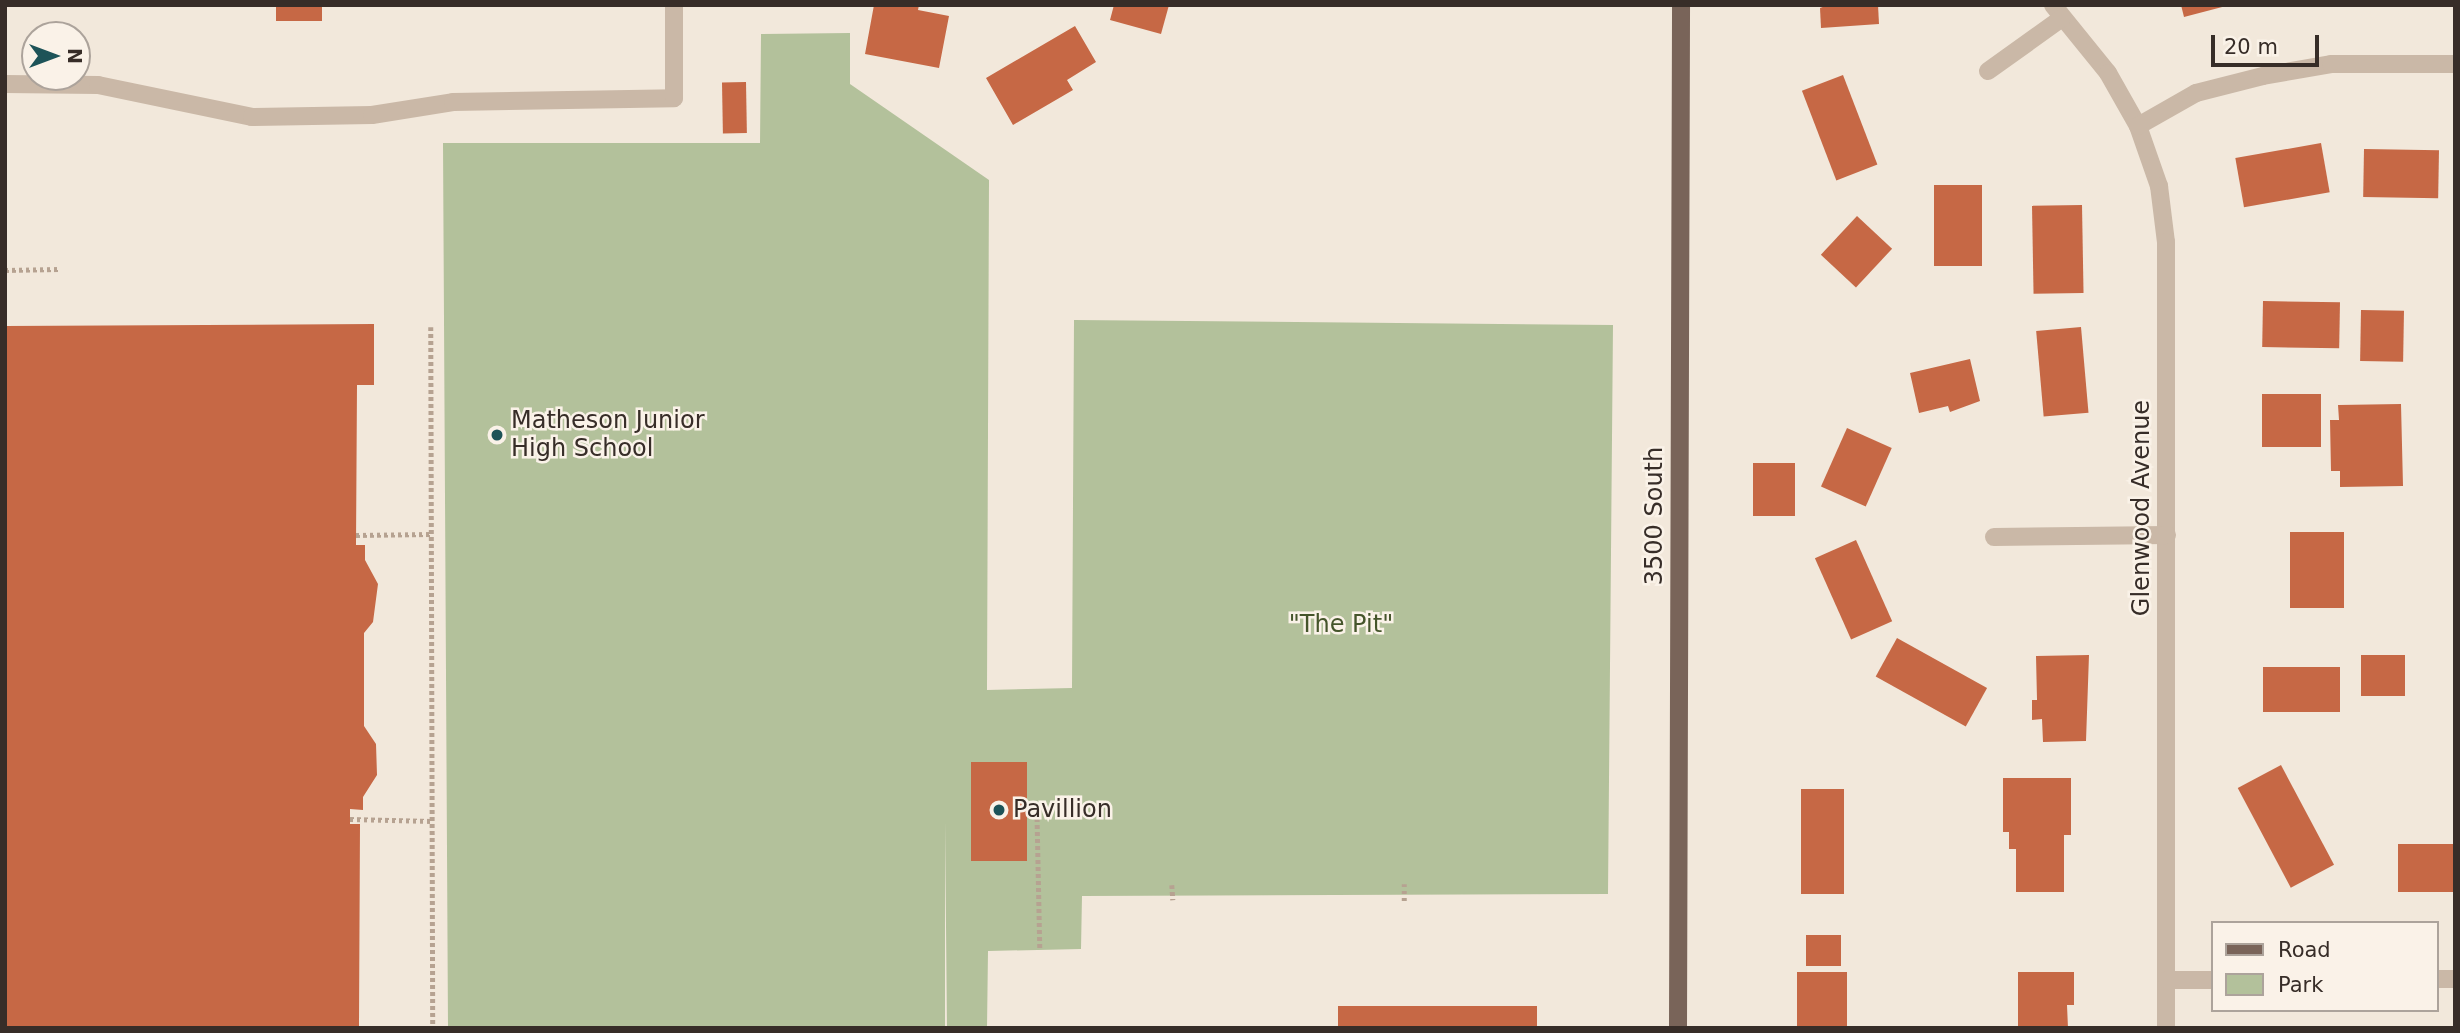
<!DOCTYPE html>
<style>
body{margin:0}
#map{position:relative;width:2460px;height:1033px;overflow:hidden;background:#f2e8db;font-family:"DejaVu Sans",sans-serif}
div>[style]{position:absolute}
.green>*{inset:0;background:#b3c19b}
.building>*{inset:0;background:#c66845;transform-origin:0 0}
.path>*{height:4.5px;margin-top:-2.25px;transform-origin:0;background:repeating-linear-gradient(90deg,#b6a291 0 3.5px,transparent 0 7px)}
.minor>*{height:18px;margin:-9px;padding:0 9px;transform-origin:9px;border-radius:9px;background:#cab8a7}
.major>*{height:18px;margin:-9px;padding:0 9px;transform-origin:9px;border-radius:9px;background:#796459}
.dots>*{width:19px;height:19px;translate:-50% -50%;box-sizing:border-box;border:4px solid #faf2e8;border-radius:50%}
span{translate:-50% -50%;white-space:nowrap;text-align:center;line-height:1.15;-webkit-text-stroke:5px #faf2e8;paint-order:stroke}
.poi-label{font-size:24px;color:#372d28}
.left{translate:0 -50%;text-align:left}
.street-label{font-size:24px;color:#372d28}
.park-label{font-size:24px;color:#45552b}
.frame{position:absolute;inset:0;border:7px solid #372d28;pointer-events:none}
.legend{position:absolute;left:2211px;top:921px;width:228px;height:91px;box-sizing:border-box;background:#faf2e8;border:2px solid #aca39b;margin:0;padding:9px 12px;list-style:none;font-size:21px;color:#372d28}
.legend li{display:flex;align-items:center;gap:14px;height:35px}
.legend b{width:35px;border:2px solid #aca39b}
.north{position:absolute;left:21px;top:21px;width:70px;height:70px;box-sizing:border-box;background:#faf2e8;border:2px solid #aca39b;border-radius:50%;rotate:90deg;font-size:19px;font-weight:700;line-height:28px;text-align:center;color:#372d28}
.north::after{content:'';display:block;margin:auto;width:24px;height:32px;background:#1d5358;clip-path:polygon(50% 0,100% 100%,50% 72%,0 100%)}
.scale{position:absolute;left:2211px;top:35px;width:108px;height:32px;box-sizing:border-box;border:4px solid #372d28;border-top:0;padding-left:9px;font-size:21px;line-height:24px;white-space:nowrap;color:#372d28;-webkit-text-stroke:5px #faf2e8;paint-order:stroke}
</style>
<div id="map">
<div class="green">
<div style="clip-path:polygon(850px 33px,850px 84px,989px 180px,987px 690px,1072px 688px,1074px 320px,1613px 325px,1608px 894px,1082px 896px,1081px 949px,988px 951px,987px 1028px,947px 1028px,945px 821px,945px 1028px,448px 1028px,443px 143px,760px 143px,761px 34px)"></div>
</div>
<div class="building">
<div style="left:276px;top:5px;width:46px;height:16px"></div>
<div style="clip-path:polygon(874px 5px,919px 5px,918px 10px,949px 16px,939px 68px,865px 54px)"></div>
<div style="clip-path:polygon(1114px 5px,1169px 5px,1161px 34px,1110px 20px)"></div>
<div style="clip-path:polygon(1828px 5px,1878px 5px,1879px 24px,1821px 28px,1820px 8px)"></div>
<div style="clip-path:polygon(2181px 5px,2226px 5px,2226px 6px,2184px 17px)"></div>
<div style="clip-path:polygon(1075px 26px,1096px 62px,1067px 80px,1073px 90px,1013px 125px,986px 78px)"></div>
<div style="left:1843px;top:75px;width:96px;height:44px;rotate:69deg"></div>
<div style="left:746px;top:82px;width:51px;height:24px;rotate:89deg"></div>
<div style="left:2321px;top:143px;width:50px;height:87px;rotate:80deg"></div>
<div style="left:2364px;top:149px;width:75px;height:48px;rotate:1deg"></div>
<div style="left:1934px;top:185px;width:48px;height:81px"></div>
<div style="left:2082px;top:205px;width:88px;height:50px;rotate:89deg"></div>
<div style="left:1857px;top:216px;width:48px;height:53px;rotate:43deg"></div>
<div style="left:2263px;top:301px;width:77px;height:46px;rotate:1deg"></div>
<div style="left:2361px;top:310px;width:43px;height:51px;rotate:1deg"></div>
<div style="clip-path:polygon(374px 324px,374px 385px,357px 385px,356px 545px,365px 545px,365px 560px,378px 584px,373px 622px,364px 633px,364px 726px,376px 744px,377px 775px,363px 797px,363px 810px,350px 809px,350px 824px,360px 824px,359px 1026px,5px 1028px,5px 326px)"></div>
<div style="left:2081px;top:327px;width:86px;height:45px;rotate:85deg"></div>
<div style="clip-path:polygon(1970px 359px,1980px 401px,1950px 412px,1948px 406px,1919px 413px,1910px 373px)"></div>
<div style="left:2262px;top:394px;width:59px;height:53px"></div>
<div style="clip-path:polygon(2401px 404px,2403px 486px,2340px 487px,2340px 471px,2331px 471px,2330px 420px,2339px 420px,2338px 405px)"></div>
<div style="left:1847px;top:428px;width:49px;height:64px;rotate:24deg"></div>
<div style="left:1753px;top:463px;width:42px;height:53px"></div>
<div style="left:2290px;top:532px;width:54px;height:76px"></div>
<div style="left:1856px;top:540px;width:89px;height:45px;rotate:66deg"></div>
<div style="left:1897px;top:638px;width:103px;height:44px;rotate:29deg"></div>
<div style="clip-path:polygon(2089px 655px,2086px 741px,2043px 742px,2042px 719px,2032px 720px,2032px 700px,2037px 700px,2036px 656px)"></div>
<div style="left:2361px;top:655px;width:44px;height:41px"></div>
<div style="left:2263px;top:667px;width:77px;height:45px"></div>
<div style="left:971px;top:762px;width:56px;height:99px"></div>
<div style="left:2281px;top:765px;width:113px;height:49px;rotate:62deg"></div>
<div style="clip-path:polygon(2003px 778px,2071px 778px,2071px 835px,2064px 835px,2064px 892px,2016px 892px,2016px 849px,2009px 849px,2009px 832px,2003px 832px)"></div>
<div style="left:1801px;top:789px;width:43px;height:105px"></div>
<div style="left:2455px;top:844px;width:48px;height:57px;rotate:90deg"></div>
<div style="left:1806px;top:935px;width:35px;height:31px"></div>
<div style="left:1797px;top:972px;width:50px;height:56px"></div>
<div style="clip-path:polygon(2018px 972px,2074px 972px,2074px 1005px,2067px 1005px,2068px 1028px,2018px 1028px)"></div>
<div style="left:1338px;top:1006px;width:199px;height:22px"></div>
</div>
<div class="path">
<div style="left:5px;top:270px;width:54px;rotate:-1.1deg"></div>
<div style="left:431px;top:327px;width:701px;rotate:89.84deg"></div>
<div style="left:356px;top:535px;width:75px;rotate:-0.8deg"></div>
<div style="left:1037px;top:804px;width:146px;rotate:88.8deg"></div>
<div style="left:350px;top:819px;width:82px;rotate:1.4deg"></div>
<div style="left:1172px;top:885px;width:15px;rotate:86deg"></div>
<div style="left:1404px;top:901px;width:17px;rotate:-90deg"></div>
<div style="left:327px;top:1028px;width:2px;rotate:-90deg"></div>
</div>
<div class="minor">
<div style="left:2053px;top:5px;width:87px;rotate:51deg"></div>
<div style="left:2108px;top:73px;width:61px;rotate:60.5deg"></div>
<div style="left:2138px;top:126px;width:64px;rotate:70.7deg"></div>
<div style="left:2159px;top:186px;width:56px;rotate:82.9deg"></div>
<div style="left:2166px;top:242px;width:786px;rotate:90deg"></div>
<div style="left:1988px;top:71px;width:91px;rotate:-35.6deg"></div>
<div style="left:5px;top:84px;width:93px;rotate:0.6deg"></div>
<div style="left:98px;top:85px;width:157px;rotate:11.7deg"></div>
<div style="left:252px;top:117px;width:120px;rotate:-1deg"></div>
<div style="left:372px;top:115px;width:82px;rotate:-9.1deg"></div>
<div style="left:453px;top:102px;width:221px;rotate:-1deg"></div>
<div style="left:674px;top:98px;width:93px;rotate:-90deg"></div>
<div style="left:2138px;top:126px;width:67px;rotate:-29.6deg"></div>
<div style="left:2196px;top:93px;width:69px;rotate:-14.2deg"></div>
<div style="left:2263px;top:76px;width:69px;rotate:-10deg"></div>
<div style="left:2331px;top:64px;width:124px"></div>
<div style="left:1994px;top:537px;width:173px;rotate:-0.7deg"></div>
<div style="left:2437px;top:979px;width:18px"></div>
<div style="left:2167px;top:980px;width:46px"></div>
</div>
<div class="major">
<div style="left:1678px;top:1028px;width:1023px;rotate:-89.83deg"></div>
</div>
<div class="dots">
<div style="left:497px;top:435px;background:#1d5358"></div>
<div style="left:999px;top:810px;background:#1d5358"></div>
</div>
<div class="poi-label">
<span class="left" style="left:511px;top:435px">Matheson Junior<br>High School</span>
<span class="left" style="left:1013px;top:810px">Pavillion</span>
</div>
<div class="street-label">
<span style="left:2142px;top:508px;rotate:-90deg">Glenwood Avenue</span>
<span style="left:1655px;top:516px;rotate:-90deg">3500 South</span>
</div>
<div class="park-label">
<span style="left:1341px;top:625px">"The Pit"</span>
</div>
<div class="frame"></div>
<ul class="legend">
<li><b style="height:9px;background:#796459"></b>Road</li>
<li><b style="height:19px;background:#b3c19b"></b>Park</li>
</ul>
<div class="north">N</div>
<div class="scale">20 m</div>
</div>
